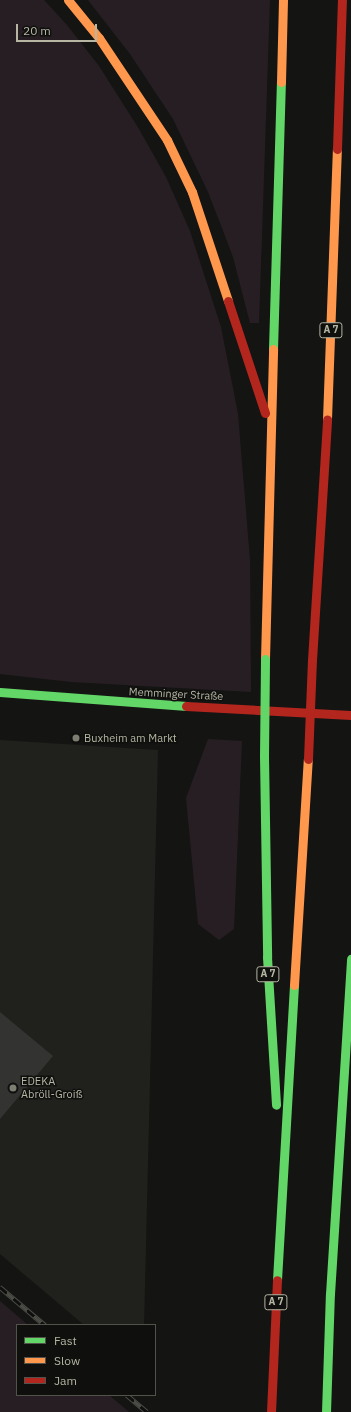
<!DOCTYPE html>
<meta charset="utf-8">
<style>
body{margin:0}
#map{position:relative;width:351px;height:1412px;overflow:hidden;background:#141413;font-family:"IBM Plex Sans",sans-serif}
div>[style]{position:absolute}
.built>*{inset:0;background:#20201d}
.green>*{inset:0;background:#271e23}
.building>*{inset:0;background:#333331}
.fast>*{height:9px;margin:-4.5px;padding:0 4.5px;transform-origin:4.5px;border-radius:4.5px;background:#63d668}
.slow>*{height:9px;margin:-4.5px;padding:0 4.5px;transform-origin:4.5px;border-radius:4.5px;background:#ff974d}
.jam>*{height:9px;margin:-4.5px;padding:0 4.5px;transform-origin:4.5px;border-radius:4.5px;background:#b3261e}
.rail>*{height:4.5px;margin-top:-2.25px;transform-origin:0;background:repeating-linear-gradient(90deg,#0f0f0e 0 9px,#4c4c47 0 18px);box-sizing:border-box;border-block:1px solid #4c4c47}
.fast-bridge>*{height:9px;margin:-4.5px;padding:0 4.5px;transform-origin:4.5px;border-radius:4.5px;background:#63d668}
.jam-bridge>*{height:9px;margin:-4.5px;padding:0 4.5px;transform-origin:4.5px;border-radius:4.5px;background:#b3261e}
.dots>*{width:11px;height:11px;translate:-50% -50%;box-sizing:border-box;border:2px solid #0f0f0e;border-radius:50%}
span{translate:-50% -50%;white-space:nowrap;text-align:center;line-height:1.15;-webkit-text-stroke:3px #0f0f0e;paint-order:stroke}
.shield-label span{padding:1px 3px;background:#0f0f0e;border:1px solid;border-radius:3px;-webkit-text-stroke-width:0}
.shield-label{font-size:10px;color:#b6b6a3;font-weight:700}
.street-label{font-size:11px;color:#b6b6a3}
.poi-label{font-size:11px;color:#b6b6a3}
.left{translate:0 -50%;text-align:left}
.legend{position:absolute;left:16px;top:1324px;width:140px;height:72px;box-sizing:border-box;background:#0f0f0e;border:1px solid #52524a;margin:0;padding:5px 7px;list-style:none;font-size:12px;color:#b6b6a3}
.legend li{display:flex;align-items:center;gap:8px;height:20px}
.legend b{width:20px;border:1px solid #52524a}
.scale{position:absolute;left:16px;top:24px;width:81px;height:18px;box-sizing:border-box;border:2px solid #b6b6a3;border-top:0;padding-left:5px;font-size:12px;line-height:14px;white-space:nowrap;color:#b6b6a3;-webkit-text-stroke:3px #0f0f0e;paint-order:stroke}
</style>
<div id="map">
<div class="built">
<div style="clip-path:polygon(0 740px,158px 750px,144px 1325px,84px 1325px,0 1254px)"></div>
</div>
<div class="green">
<div style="clip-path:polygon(0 0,44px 0,67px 25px,99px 66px,139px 129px,166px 177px,190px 231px,221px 327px,238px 414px,250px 560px,251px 692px,71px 682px,0 674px)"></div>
<div style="clip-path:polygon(88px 0,270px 0,259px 323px,250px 323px,233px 257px,222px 228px,208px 192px,173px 119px,130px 54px)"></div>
<div style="clip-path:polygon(208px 739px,242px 741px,234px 929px,219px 940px,198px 924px,186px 798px)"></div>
<div style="clip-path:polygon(0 1301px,28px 1325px,17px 1325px,17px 1395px,109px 1395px,129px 1412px,0 1412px)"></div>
</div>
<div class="building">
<div style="clip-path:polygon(0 1012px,53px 1056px,0 1119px)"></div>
</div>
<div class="fast">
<div style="left:273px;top:349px;width:267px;rotate:-88.3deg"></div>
<div style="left:0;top:692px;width:187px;rotate:4.3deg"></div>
<div style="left:264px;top:756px;width:201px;rotate:89.1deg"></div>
<div style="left:267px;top:957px;width:148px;rotate:86.5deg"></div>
<div style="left:277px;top:1280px;width:295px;rotate:-86.7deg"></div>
<div style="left:326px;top:1412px;width:118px;rotate:-88.1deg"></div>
<div style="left:330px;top:1294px;width:336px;rotate:-86.4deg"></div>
</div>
<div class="slow">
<div style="left:68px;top:0;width:49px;rotate:50.8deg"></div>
<div style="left:99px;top:38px;width:123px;rotate:56.3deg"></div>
<div style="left:167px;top:140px;width:58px;rotate:64.3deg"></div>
<div style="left:192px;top:192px;width:115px;rotate:71.7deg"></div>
<div style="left:281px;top:82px;width:82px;rotate:-88.6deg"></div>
<div style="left:327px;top:419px;width:270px;rotate:-87.9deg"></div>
<div style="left:265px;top:659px;width:310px;rotate:-88.5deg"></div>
<div style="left:294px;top:985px;width:226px;rotate:-86.5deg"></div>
</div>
<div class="jam">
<div style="left:337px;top:149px;width:149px;rotate:-88.1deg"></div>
<div style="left:228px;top:301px;width:118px;rotate:71.7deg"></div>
<div style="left:312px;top:660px;width:241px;rotate:-86.4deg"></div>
<div style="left:186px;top:706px;width:165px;rotate:3.1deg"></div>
<div style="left:271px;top:1412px;width:132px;rotate:-87.4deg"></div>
</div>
<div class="rail">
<div style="left:0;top:1287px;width:59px;rotate:40.2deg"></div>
<div style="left:127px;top:1395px;width:26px;rotate:40deg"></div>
</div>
<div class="fast-bridge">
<div style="left:264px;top:756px;width:97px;rotate:-89.4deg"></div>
</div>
<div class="jam-bridge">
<div style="left:308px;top:759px;width:99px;rotate:-87.7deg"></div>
</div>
<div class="dots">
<div style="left:76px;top:738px;background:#7d7d71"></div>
<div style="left:13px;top:1088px;background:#7d7d71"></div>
</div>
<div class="shield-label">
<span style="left:331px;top:330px">A 7</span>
<span style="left:268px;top:974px">A 7</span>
<span style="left:276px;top:1302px">A 7</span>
</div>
<div class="street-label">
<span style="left:176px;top:694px;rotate:3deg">Memminger Straße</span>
</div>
<div class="poi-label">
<span class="left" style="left:84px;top:738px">Buxheim am Markt</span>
<span class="left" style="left:21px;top:1088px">EDEKA<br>Abröll-Groiß</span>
</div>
<ul class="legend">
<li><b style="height:5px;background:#63d668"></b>Fast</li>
<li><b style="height:5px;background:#ff974d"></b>Slow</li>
<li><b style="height:5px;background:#b3261e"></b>Jam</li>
</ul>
<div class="scale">20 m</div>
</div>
